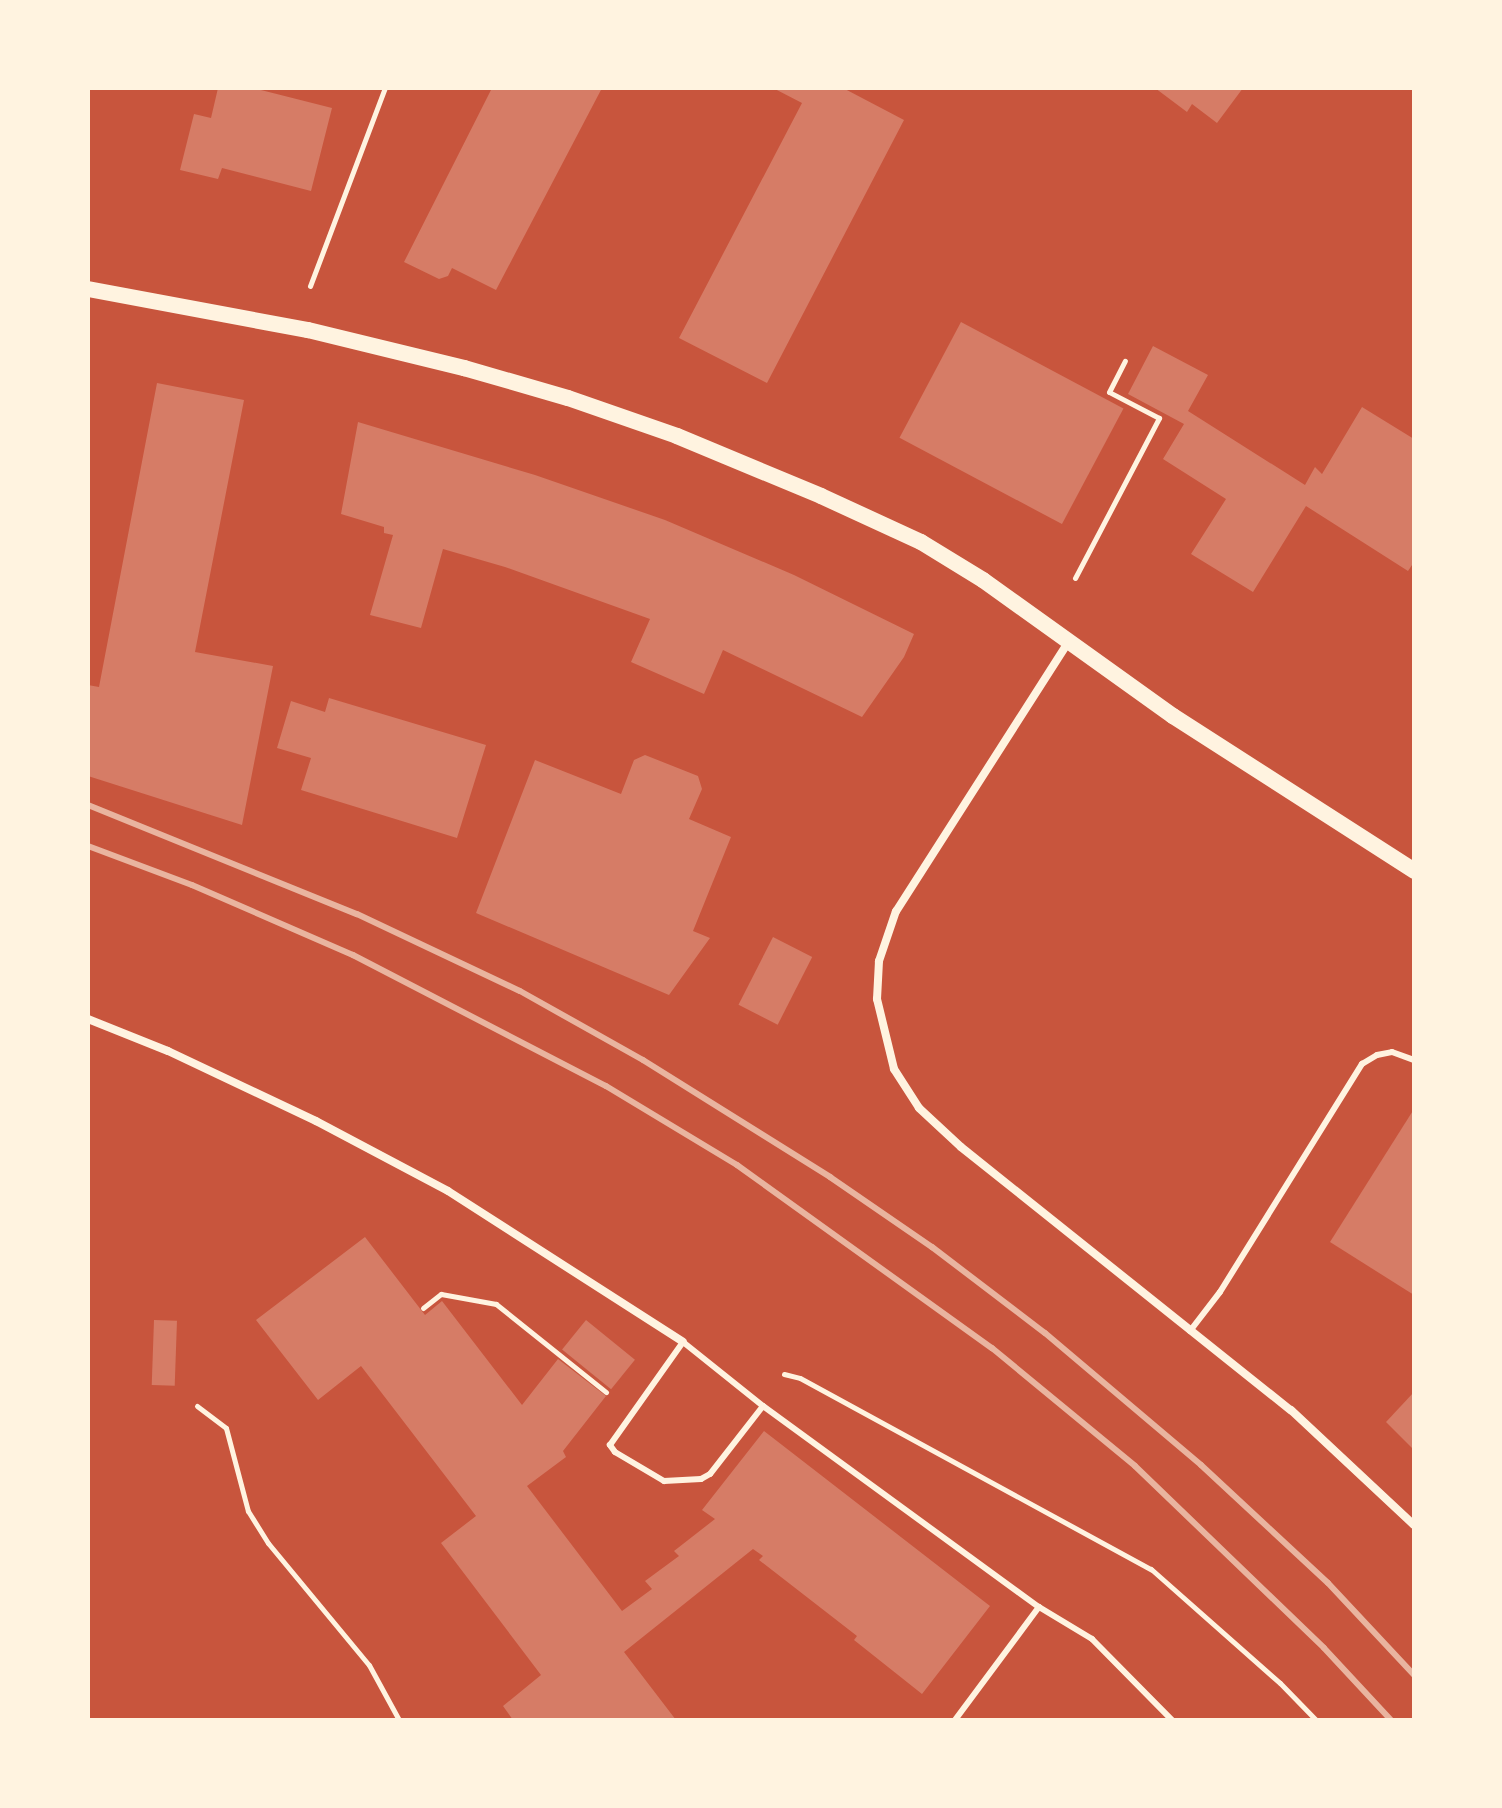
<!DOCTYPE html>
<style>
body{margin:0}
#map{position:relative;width:1502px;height:1808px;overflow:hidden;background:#c8553d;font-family:Figtree,sans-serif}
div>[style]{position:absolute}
.building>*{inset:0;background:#d67c66;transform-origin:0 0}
.path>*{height:5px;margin:-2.5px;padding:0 2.5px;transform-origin:2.5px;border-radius:2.5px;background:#fff3e0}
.service>*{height:6px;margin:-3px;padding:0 3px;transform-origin:3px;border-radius:3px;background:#fff3e0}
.minor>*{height:8px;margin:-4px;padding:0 4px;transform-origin:4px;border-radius:4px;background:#fff3e0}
.secondary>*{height:16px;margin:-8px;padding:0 8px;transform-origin:8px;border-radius:8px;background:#fff3e0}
.rail>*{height:6px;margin:-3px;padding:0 3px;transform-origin:3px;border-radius:3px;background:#e9b49f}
span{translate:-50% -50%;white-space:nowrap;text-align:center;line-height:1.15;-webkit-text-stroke:8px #fff3e0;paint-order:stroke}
.frame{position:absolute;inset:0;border:90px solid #fff3e0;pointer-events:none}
</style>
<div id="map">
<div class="building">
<div style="clip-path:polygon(218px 88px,253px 88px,332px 108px,311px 191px,222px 168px,218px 179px,180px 170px,194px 114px,211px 118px)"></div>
<div style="clip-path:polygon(492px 88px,602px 88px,496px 290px,452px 268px,448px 276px,439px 279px,404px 262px)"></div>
<div style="clip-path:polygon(773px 88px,843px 88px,904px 120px,767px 383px,679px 338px,802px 103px)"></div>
<div style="clip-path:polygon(1155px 88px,1243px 88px,1217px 123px,1192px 104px,1187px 112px)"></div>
<div style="left:961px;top:322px;width:184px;height:131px;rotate:28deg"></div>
<div style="clip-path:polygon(1153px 346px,1208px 375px,1188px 411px,1305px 485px,1315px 467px,1322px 474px,1362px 407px,1414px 439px,1414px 562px,1408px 571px,1306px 506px,1253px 592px,1191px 554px,1226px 499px,1163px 459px,1184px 424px,1128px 394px)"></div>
<div style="clip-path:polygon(157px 383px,244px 400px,195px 652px,273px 666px,242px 825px,88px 776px,88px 685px,99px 687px)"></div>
<div style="clip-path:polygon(358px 422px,535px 475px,665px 520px,794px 575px,914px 634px,904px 657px,862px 717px,723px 650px,704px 694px,631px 662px,650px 619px,505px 567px,443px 549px,421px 628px,370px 615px,393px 535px,384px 533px,384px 527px,341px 514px)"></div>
<div style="clip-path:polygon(329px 698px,486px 745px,457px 838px,301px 790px,311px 758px,277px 748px,291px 701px,325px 712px)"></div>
<div style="clip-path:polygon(645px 755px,698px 776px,702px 789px,689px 819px,731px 837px,693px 931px,710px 938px,669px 995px,476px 913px,535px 760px,621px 794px,634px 760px)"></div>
<div style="left:773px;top:937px;width:44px;height:76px;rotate:27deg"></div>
<div style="clip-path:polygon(1414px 1109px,1414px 1295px,1330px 1242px)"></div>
<div style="clip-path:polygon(365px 1237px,425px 1315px,442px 1301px,522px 1405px,558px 1359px,606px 1396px,563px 1451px,566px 1457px,527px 1486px,622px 1611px,652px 1589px,645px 1581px,679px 1556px,674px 1551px,715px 1519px,702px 1510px,764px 1431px,990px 1606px,922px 1694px,854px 1640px,857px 1636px,759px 1560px,763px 1556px,753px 1549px,624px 1652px,676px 1720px,513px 1720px,503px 1706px,541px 1675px,441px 1543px,476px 1516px,361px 1366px,318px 1400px,256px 1320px)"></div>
<div style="left:154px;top:1320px;width:23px;height:65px;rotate:2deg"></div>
<div style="left:586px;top:1320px;width:63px;height:38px;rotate:39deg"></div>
<div style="clip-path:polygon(1414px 1392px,1414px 1450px,1386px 1422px)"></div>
</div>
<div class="path">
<div style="left:310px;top:286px;width:212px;rotate:-69.3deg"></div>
<div style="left:1075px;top:578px;width:181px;rotate:-62.3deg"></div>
<div style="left:1159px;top:418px;width:56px;rotate:-152.5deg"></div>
<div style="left:1109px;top:392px;width:35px;rotate:-63deg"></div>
<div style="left:423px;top:1308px;width:23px;rotate:-38deg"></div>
<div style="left:441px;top:1294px;width:56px;rotate:10.3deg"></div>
<div style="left:496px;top:1304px;width:141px;rotate:38.7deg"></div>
<div style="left:784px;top:1374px;width:16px;rotate:14deg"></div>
<div style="left:800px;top:1378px;width:400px;rotate:28.6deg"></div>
<div style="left:1151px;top:1569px;width:172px;rotate:41.5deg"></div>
<div style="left:1280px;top:1683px;width:52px;rotate:45.8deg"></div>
<div style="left:197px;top:1406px;width:36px;rotate:37deg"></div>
<div style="left:226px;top:1428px;width:86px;rotate:75.2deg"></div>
<div style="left:248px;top:1511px;width:38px;rotate:58deg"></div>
<div style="left:268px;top:1543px;width:158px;rotate:50.4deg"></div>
<div style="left:369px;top:1665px;width:63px;rotate:61.4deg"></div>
</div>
<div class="service">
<div style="left:1190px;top:1331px;width:49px;rotate:-52.4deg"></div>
<div style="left:1220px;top:1292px;width:269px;rotate:-58.1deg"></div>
<div style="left:1362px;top:1064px;width:17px;rotate:-31deg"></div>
<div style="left:1377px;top:1055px;width:15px;rotate:-11deg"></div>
<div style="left:1392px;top:1052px;width:23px;rotate:20deg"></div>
<div style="left:763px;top:1406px;width:86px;rotate:127.9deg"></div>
<div style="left:710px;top:1474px;width:10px;rotate:151deg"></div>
<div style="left:701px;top:1479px;width:37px;rotate:177deg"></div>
<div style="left:664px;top:1481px;width:57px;rotate:-149.4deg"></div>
<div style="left:615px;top:1452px;width:9px;rotate:-126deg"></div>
<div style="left:610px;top:1445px;width:126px;rotate:-54.7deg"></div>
<div style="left:683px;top:1342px;width:102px;rotate:38.7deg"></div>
<div style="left:763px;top:1406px;width:341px;rotate:36.1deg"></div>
<div style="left:1039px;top:1607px;width:62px;rotate:31.1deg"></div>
<div style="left:1092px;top:1639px;width:114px;rotate:45.4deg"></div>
<div style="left:955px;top:1720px;width:141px;rotate:-53.4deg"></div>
</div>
<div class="minor">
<div style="left:1069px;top:641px;width:321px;rotate:122.6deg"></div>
<div style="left:896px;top:911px;width:53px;rotate:108.8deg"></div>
<div style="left:879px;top:961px;width:38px;rotate:93deg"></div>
<div style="left:877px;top:999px;width:72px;rotate:76.3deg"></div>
<div style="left:894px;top:1069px;width:46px;rotate:57.3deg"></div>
<div style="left:919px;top:1108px;width:57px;rotate:42.9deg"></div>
<div style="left:961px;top:1147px;width:422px;rotate:38.6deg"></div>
<div style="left:1291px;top:1410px;width:168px;rotate:43.1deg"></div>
<div style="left:88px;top:1019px;width:86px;rotate:21.8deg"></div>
<div style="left:168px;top:1051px;width:164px;rotate:25.3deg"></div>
<div style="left:316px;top:1121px;width:149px;rotate:27.9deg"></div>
<div style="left:448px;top:1191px;width:279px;rotate:32.7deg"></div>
</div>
<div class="secondary">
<div style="left:88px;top:289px;width:224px;rotate:10.6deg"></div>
<div style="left:308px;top:330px;width:161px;rotate:13.7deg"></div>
<div style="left:464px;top:368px;width:108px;rotate:16.1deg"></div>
<div style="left:568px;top:398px;width:115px;rotate:19.2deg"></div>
<div style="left:677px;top:436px;width:156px;rotate:22.6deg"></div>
<div style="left:821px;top:496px;width:110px;rotate:24.7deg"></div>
<div style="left:921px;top:542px;width:73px;rotate:31.5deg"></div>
<div style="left:983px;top:580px;width:234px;rotate:35.6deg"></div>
<div style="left:1173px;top:716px;width:287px;rotate:32.7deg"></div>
</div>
<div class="rail">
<div style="left:88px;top:805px;width:290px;rotate:22.1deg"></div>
<div style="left:357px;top:914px;width:180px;rotate:25.3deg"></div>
<div style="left:520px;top:991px;width:141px;rotate:29.3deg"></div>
<div style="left:643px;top:1060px;width:221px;rotate:32deg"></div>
<div style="left:830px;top:1177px;width:124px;rotate:34.5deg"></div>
<div style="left:932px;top:1247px;width:142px;rotate:37.3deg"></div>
<div style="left:1045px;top:1333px;width:204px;rotate:40.2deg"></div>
<div style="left:1201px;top:1465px;width:173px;rotate:42.9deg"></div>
<div style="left:1328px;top:1583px;width:126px;rotate:46.9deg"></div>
<div style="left:88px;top:846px;width:111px;rotate:20.6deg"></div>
<div style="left:192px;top:885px;width:176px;rotate:23.5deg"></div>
<div style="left:353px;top:955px;width:285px;rotate:27.4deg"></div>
<div style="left:606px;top:1086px;width:153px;rotate:31.1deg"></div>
<div style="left:737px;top:1165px;width:314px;rotate:35.7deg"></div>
<div style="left:992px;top:1348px;width:185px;rotate:39.5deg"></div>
<div style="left:1135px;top:1466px;width:262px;rotate:43.9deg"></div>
<div style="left:1324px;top:1648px;width:98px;rotate:47.1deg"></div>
</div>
<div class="frame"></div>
</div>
